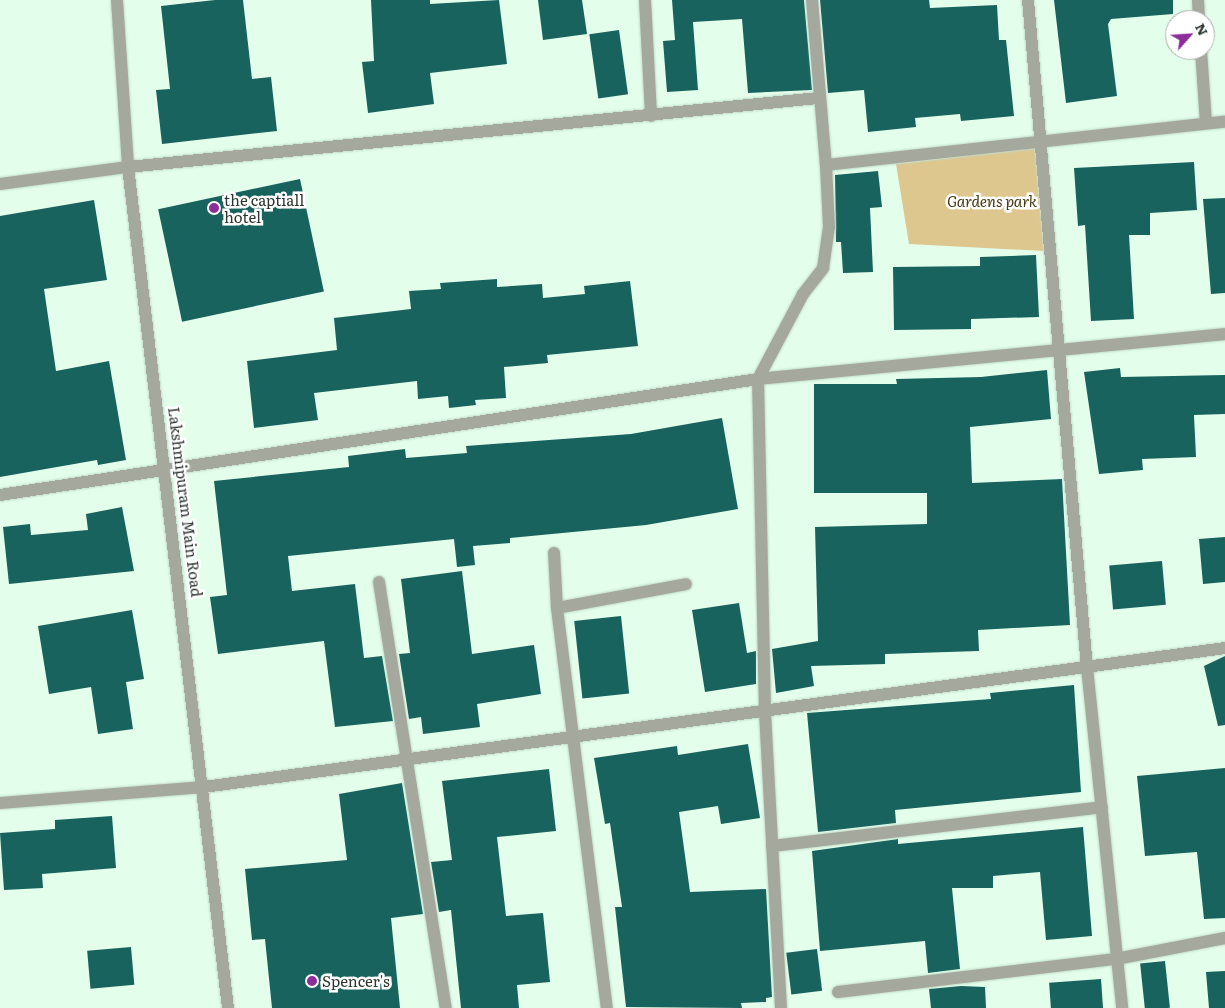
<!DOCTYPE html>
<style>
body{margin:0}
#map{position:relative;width:1225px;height:1008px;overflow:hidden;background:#e3feeb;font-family:Literata,serif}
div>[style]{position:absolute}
.green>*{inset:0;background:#ddc78f}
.building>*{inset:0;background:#19635f;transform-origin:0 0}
.roads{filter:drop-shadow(0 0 1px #c2dac9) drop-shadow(0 0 1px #c2dac9)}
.minor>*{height:12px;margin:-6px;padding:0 6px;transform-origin:6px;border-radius:6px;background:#a5a99d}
.tertiary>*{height:12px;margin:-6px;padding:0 6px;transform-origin:6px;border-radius:6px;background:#a5a99d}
.dots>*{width:14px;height:14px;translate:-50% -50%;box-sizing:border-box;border:2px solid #fff;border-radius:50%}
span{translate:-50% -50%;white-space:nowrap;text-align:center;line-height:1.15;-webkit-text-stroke:5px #fff;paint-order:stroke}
.poi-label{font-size:15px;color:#2b362e}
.left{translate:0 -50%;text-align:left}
.park-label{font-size:15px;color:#463811;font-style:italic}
.street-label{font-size:15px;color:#2b362e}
.north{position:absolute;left:1165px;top:10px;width:50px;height:50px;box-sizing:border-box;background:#fff;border:1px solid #aaafab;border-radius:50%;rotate:64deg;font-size:14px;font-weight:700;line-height:20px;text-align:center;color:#2b362e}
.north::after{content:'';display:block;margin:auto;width:18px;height:22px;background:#8b2e99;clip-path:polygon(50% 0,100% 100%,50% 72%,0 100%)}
</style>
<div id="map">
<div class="green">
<div style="clip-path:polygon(1035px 148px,1044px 251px,909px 244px,896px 164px)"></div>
</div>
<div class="building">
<div style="clip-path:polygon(215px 0,243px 0,252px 79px,271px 77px,277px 131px,162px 144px,156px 90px,170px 89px,161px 6px)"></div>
<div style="clip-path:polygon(371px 0,430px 0,430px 4px,499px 0,507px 64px,430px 73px,434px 104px,368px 113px,362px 62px,374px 61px)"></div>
<div style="clip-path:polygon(538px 0,582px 0,587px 34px,543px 40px)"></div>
<div style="clip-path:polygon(672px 0,804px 0,812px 90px,748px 93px,742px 19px,693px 22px,698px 90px,667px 92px,663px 41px,675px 40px)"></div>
<div style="clip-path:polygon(820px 0,929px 0,930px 8px,997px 5px,999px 40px,1006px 40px,1014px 116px,961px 121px,960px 114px,915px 118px,916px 127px,868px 132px,864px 90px,828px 93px)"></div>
<div style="clip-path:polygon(1054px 0,1173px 0,1173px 14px,1111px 19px,1108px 24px,1117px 96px,1066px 103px)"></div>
<div style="left:619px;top:30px;width:65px;height:30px;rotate:82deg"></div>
<div style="clip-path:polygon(1194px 162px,1197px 210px,1150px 213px,1150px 235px,1129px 235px,1134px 319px,1091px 321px,1085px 225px,1078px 226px,1074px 168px)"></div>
<div style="clip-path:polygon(878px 171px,882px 207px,870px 208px,873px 272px,843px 273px,841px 242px,836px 242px,835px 175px)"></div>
<div style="left:300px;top:179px;width:115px;height:145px;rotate:78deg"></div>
<div style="clip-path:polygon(1225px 198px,1225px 293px,1211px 294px,1203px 199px)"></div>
<div style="clip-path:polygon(94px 200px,107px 280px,44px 289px,56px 371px,109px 361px,126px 460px,98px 465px,97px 460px,0 477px,0 216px)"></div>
<div style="clip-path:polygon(1036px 255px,1039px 317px,971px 319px,971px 329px,894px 330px,893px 267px,980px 266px,980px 257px)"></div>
<div style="clip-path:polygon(497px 279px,497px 287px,542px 284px,543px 298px,585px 294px,584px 286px,630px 281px,638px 346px,547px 355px,548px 363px,504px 367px,506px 398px,475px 400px,476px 405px,449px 408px,448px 396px,418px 399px,417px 381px,314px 393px,318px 420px,254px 428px,247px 361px,337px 350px,334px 318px,411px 309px,409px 291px,441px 289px,440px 283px)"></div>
<div style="clip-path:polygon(1120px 368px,1121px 377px,1225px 375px,1225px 414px,1194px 415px,1196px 457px,1142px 459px,1143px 470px,1099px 474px,1084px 372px)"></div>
<div style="clip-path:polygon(1047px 370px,1051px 419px,970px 427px,972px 483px,1062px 479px,1070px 625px,978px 630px,979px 651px,885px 654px,885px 664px,811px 666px,814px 686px,776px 693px,772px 649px,818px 641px,815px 527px,927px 524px,927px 493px,814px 493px,814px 384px,897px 384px,896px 379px,981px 377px)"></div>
<div style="clip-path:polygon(722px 418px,738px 509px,646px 525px,510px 538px,510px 543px,473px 546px,475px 565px,457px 567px,454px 539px,288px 556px,292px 591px,355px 584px,364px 658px,382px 656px,393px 721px,335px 727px,324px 641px,218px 654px,210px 597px,227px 595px,214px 481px,349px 467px,348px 456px,405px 449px,406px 458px,467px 453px,466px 446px,631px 434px)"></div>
<div style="clip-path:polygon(122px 507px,134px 571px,9px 584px,3px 527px,30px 524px,31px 535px,88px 530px,86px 514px)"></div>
<div style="clip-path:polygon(1225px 537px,1225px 582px,1203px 584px,1199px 539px)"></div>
<div style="left:1162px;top:561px;width:44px;height:53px;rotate:85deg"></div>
<div style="clip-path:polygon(462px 571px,472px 654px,534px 645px,541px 694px,477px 704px,480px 727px,423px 734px,421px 717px,409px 719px,399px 654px,410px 653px,401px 579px)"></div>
<div style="clip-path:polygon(739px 603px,747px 653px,756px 651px,756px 684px,705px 692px,692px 610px)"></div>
<div style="clip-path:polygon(132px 610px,144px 679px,126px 682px,133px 729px,98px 734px,91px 687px,49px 694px,38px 626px)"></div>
<div style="left:621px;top:616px;width:78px;height:47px;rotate:84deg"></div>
<div style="clip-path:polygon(1225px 656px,1225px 725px,1218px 726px,1204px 666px)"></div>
<div style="clip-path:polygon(1074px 685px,1081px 792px,895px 810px,896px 823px,818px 832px,807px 713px,991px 699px,990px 693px)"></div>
<div style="clip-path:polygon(748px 744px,760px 818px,721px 824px,718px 806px,679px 812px,690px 892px,766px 889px,772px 997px,766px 998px,766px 1002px,741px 1003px,742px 1008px,626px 1007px,615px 907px,622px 907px,610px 823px,605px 824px,594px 758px,677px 746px,678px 755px)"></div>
<div style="clip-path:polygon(1225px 768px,1225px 918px,1204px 919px,1197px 852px,1145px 856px,1137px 776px)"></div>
<div style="clip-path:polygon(549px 769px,556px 831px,497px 837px,506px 916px,543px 913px,550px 982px,517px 985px,519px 1008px,461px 1008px,451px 910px,439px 912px,431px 862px,452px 860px,442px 781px)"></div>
<div style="clip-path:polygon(402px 783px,423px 914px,391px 918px,400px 1008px,272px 1008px,265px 939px,252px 940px,245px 869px,347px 860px,339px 794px)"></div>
<div style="clip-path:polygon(112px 816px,116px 868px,42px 874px,43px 888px,4px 890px,0 833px,55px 829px,55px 820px)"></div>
<div style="clip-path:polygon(1083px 827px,1092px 936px,1046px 940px,1040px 872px,993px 876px,993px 888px,952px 888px,960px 969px,928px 973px,925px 941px,820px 951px,812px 851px,898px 839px,898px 844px)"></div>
<div style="left:131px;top:947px;width:38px;height:44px;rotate:85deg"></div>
<div style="left:817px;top:949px;width:42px;height:31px;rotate:83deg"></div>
<div style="left:1165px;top:961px;width:47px;height:25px;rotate:84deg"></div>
<div style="clip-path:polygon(1225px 971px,1225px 1008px,1209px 1008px,1206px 972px)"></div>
<div style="left:1101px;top:979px;width:29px;height:52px;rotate:86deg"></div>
<div style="clip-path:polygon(961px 986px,985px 987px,986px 1008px,931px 1008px,929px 989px)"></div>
</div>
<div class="roads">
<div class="minor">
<div style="left:645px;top:0;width:116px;rotate:87deg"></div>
<div style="left:812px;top:0;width:166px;rotate:85.2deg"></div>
<div style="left:826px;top:165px;width:401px;rotate:-6.2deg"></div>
<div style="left:1028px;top:0;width:670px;rotate:84.95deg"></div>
<div style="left:1087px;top:667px;width:343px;rotate:84.1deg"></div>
<div style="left:1198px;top:0;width:20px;rotate:87deg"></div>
<div style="left:1201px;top:50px;width:73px;rotate:86.1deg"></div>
<div style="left:0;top:184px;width:129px;rotate:-7.6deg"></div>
<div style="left:128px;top:167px;width:693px;rotate:-5.71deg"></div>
<div style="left:0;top:495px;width:767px;rotate:-8.7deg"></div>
<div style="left:758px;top:379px;width:469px;rotate:-5.5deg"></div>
<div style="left:554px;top:553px;width:55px;rotate:86.9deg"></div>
<div style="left:557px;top:608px;width:403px;rotate:82.9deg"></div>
<div style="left:379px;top:582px;width:431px;rotate:81.1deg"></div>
<div style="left:557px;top:608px;width:131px;rotate:-10.5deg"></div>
<div style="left:0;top:803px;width:205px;rotate:-4.5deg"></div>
<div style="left:204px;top:787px;width:1030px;rotate:-7.75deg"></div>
<div style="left:772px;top:846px;width:332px;rotate:-6.7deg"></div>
<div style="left:838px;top:992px;width:280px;rotate:-6.8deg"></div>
<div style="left:1116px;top:959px;width:111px;rotate:-10.9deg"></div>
<div style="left:781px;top:1008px;width:296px;rotate:-93.1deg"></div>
<div style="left:765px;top:712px;width:333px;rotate:-91.2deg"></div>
<div style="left:758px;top:379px;width:96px;rotate:-62.1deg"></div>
<div style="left:803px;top:294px;width:33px;rotate:-52deg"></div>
<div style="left:823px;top:268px;width:41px;rotate:-81.7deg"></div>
<div style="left:829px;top:227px;width:62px;rotate:-92.8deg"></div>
</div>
<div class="tertiary">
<div style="left:117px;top:0;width:167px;rotate:86.2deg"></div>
<div style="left:128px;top:167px;width:847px;rotate:83.22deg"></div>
</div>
</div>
<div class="dots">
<div style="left:214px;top:208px;background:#8b2e99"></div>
<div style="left:312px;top:981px;background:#8b2e99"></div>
</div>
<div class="poi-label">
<span class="left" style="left:224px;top:208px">the captiall<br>hotel</span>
<span class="left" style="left:322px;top:981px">Spencer's</span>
</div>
<div class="park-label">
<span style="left:992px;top:201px">Gardens park</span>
</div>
<div class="street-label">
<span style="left:186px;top:502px;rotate:83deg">Lakshmipuram Main Road</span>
</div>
<div class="north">N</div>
</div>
